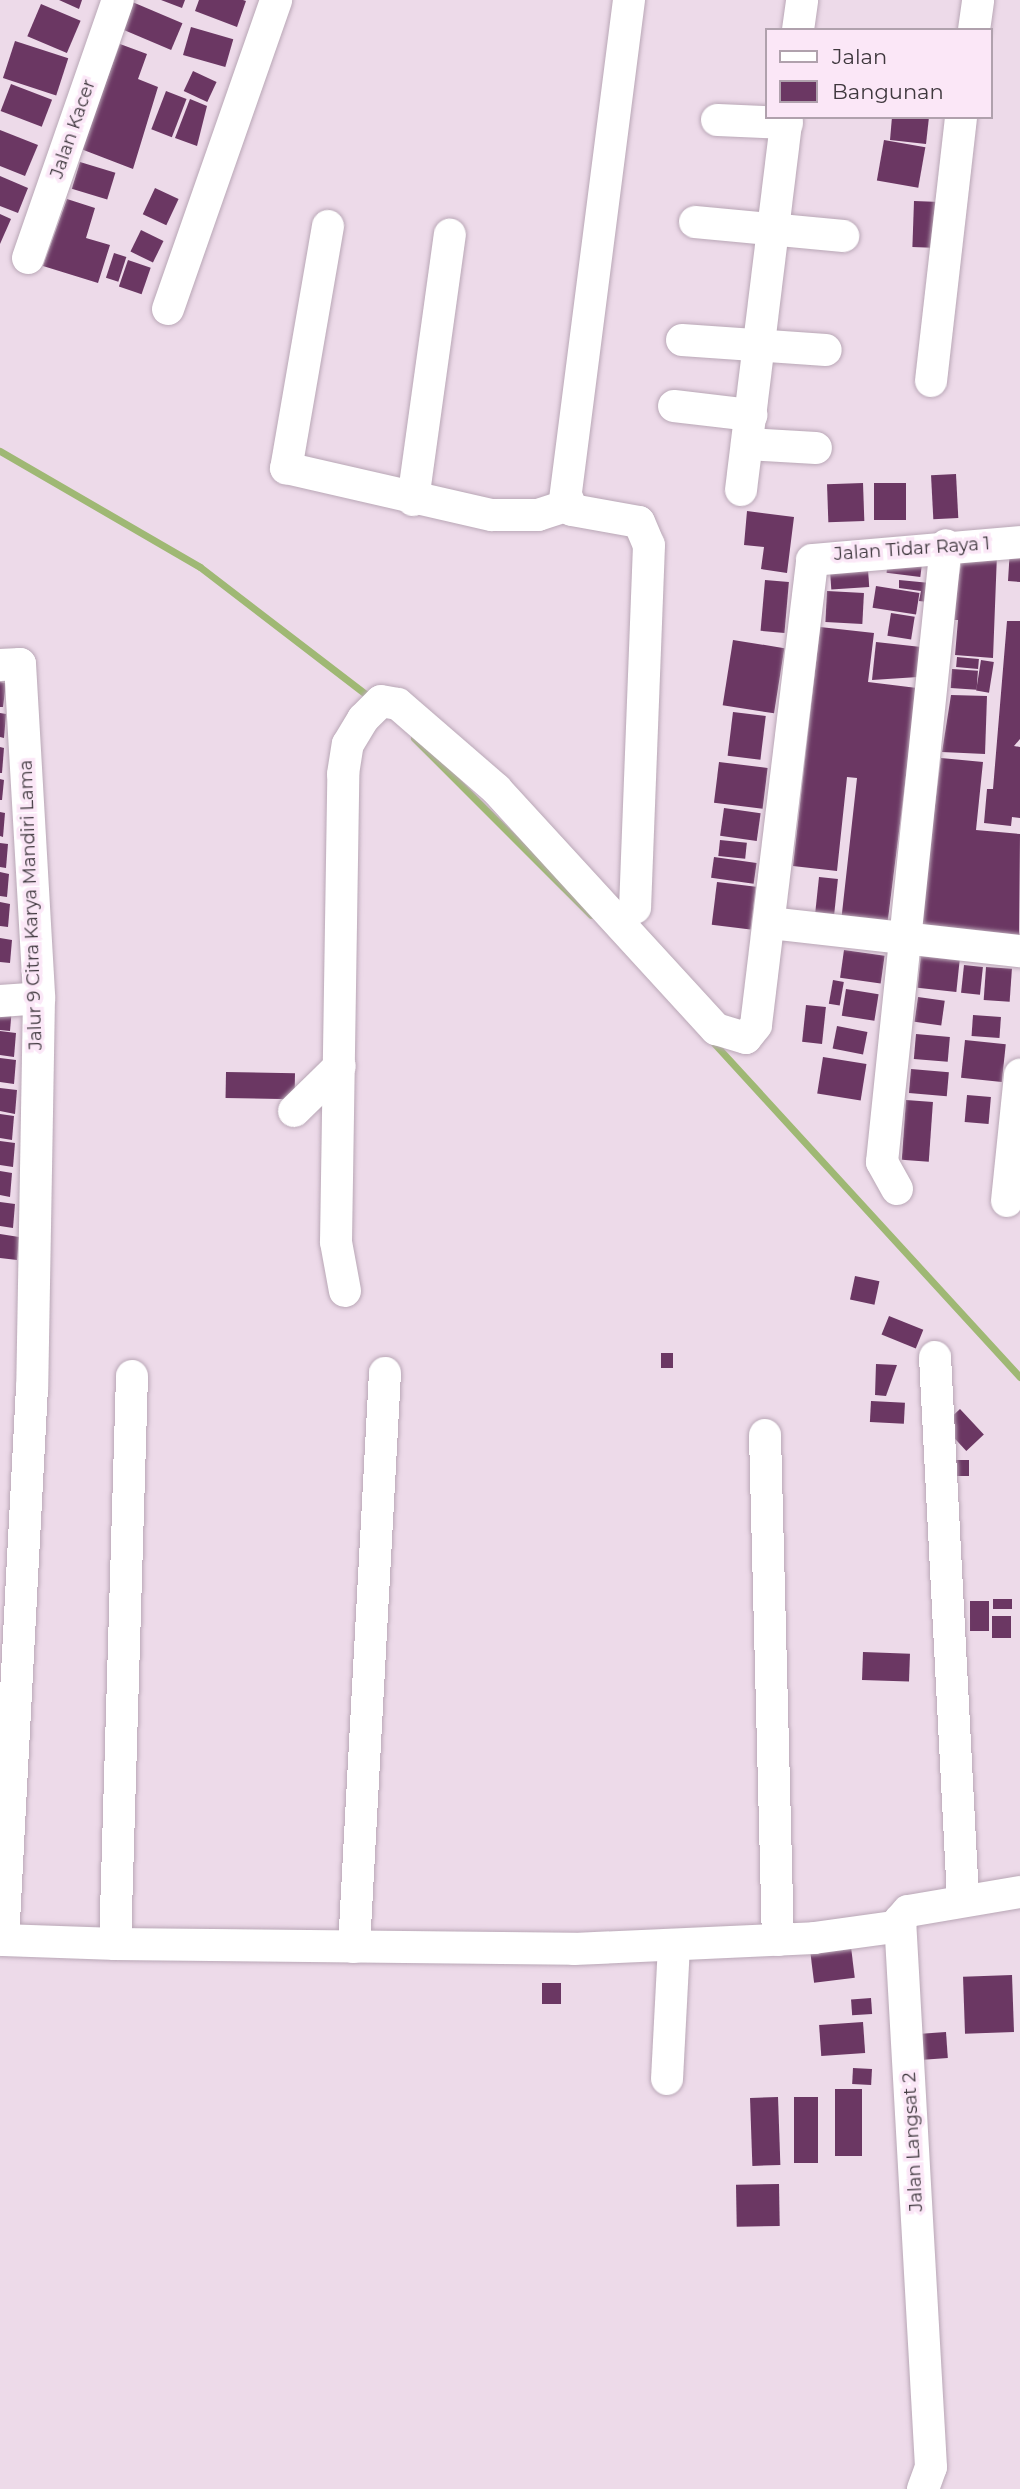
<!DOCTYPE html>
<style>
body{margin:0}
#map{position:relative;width:1020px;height:2489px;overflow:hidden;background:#eddae9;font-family:Montserrat,sans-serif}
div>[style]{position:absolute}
.stream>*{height:7px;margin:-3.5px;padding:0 3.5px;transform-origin:3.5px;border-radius:3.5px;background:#9fb874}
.building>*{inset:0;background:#6b3763;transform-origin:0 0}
.roads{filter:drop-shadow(0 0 2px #b9a7b6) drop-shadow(0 0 2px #b9a7b6)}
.minor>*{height:32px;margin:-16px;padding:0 16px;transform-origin:16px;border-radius:16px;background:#fff}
span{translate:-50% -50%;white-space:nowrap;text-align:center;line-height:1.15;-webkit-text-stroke:7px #fbe7f7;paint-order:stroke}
.street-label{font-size:18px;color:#3f383e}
.legend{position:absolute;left:765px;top:28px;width:228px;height:91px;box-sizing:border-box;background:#fbe7f7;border:2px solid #b0a1ad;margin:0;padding:9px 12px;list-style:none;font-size:21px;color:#3f383e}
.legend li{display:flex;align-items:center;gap:14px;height:35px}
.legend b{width:35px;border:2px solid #b0a1ad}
</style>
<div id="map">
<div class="stream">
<div style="left:0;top:451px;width:231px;rotate:30.1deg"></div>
<div style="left:200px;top:567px;width:217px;rotate:37.5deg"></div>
<div style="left:414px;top:738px;width:250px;rotate:45deg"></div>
<div style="left:711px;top:1040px;width:457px;rotate:47.5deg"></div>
</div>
<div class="building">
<div style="clip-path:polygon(59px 0,82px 0,79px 9px)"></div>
<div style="clip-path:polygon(161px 0,185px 0,182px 8px)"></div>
<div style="clip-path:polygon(199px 0,243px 0,246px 1px,237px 27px,195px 11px)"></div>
<div style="left:130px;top:1px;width:57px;height:29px;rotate:23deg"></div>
<div style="left:41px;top:4px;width:43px;height:35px;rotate:23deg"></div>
<div style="left:191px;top:27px;width:44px;height:29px;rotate:16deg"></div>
<div style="left:15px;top:41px;width:56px;height:39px;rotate:18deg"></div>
<div style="clip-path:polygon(120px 44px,147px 54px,138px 79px,158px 87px,133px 169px,81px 149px)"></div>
<div style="left:193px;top:71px;width:26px;height:22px;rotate:25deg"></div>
<div style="left:11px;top:84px;width:44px;height:29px;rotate:21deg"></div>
<div style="left:166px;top:91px;width:22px;height:41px;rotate:21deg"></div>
<div style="clip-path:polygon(190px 99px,207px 106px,197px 146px,175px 138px)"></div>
<div style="clip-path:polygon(892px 117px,929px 117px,926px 144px,890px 140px)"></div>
<div style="clip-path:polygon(0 130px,38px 145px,25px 176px,0 166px)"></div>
<div style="left:884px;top:140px;width:42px;height:41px;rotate:10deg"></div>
<div style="left:80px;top:162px;width:37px;height:28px;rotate:17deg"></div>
<div style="clip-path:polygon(0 176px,28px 188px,18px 213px,0 206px)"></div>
<div style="left:155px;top:188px;width:26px;height:29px;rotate:25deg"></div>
<div style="clip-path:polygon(67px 199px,95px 208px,86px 238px,110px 245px,98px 283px,43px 266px)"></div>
<div style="left:914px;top:201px;width:26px;height:46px;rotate:2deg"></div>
<div style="clip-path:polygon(0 214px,11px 219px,0 244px)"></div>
<div style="left:141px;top:230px;width:25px;height:24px;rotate:26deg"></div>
<div style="left:114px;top:253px;width:13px;height:26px;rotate:18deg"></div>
<div style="left:128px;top:260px;width:24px;height:28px;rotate:19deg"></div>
<div style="left:956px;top:474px;width:44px;height:25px;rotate:87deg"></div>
<div style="left:863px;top:483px;width:38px;height:36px;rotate:88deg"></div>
<div style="left:874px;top:483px;width:32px;height:37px"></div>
<div style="clip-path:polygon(747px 511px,794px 517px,787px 573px,761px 569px,764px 547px,744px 545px)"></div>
<div style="clip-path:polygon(1010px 548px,1020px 549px,1020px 582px,1008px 581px)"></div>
<div style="left:889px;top:553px;width:34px;height:20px;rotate:7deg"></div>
<div style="clip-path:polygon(963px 553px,997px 554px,993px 658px,955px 655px,958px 620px,951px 620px)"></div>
<div style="left:867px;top:555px;width:32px;height:38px;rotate:86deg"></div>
<div style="left:765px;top:580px;width:24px;height:51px;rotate:5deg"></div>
<div style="clip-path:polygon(899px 580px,930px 583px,928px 602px,919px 601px,921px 591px,899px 588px)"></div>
<div style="left:876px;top:586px;width:44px;height:22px;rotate:9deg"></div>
<div style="left:827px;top:591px;width:37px;height:31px;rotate:3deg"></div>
<div style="left:891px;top:613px;width:24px;height:23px;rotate:9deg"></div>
<div style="clip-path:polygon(1007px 621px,1020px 621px,1020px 739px,1014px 746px,1020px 747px,1020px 818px,1012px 817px,1011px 826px,984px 823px,987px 789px,993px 789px)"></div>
<div style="clip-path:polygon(820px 627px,874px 633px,868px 682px,917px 688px,887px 927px,841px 922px,857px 778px,847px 777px,837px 871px,793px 866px)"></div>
<div style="left:733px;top:640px;width:52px;height:66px;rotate:9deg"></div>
<div style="clip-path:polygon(876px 642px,921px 647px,918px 677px,872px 680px)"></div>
<div style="left:957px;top:657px;width:22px;height:10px;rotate:5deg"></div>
<div style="left:981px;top:660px;width:13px;height:31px;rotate:9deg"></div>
<div style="left:952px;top:669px;width:26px;height:19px;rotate:4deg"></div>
<div style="clip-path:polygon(0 682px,6px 683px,3px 707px,0 707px)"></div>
<div style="clip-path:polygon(951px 695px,987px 696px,985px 754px,942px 752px)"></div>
<div style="left:733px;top:712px;width:33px;height:44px;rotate:7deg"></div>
<div style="clip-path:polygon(0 713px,6px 714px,4px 738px,0 737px)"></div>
<div style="clip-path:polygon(0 747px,4px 748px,2px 773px,0 773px)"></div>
<div style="clip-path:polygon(941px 758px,983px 762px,976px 830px,1020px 834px,1019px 938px,919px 929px)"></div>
<div style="left:719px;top:762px;width:49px;height:41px;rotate:7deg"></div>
<div style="clip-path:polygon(0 779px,4px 780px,2px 800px,0 800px)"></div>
<div style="left:724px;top:808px;width:37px;height:28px;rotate:8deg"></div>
<div style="clip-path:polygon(0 812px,5px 813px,3px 837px,0 836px)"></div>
<div style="left:720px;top:840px;width:27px;height:16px;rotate:6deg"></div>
<div style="clip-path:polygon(0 843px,8px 844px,6px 868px,0 867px)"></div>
<div style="left:714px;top:857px;width:43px;height:21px;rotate:8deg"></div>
<div style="clip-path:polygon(0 872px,9px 874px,7px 897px,0 896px)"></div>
<div style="left:819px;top:877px;width:19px;height:39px;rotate:6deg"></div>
<div style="left:717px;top:882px;width:39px;height:43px;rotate:7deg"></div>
<div style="clip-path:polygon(0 902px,10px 904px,8px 927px,0 926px)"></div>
<div style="clip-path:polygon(0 938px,12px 940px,10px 963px,0 962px)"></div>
<div style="left:844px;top:950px;width:41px;height:28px;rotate:8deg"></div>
<div style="left:921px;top:955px;width:39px;height:33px;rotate:6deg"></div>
<div style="left:964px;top:965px;width:19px;height:28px;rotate:6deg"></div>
<div style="left:986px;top:967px;width:26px;height:33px;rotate:4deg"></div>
<div style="left:833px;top:980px;width:11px;height:24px;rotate:10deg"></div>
<div style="left:846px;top:989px;width:33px;height:27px;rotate:9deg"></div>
<div style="left:918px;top:997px;width:27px;height:25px;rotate:8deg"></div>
<div style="left:806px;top:1005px;width:20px;height:37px;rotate:6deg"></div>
<div style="clip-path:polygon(0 1006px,12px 1007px,10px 1031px,0 1030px)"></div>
<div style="left:973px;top:1015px;width:28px;height:21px;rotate:4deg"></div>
<div style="left:837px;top:1026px;width:31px;height:23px;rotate:11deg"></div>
<div style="clip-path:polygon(0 1031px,16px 1033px,14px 1057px,0 1055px)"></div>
<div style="left:916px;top:1034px;width:34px;height:25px;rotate:5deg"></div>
<div style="left:965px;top:1040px;width:41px;height:38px;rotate:6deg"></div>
<div style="left:823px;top:1057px;width:44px;height:37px;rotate:9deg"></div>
<div style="clip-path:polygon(0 1058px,16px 1060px,14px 1084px,0 1082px)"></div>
<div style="left:911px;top:1069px;width:38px;height:24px;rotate:5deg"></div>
<div style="left:226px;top:1072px;width:69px;height:26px;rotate:1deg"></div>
<div style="clip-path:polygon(0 1088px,17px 1090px,15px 1114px,0 1111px)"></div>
<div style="left:967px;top:1095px;width:24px;height:27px;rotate:5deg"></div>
<div style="left:906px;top:1100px;width:27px;height:60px;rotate:4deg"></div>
<div style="clip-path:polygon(0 1114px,14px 1116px,12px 1140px,0 1138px)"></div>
<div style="clip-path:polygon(0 1141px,15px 1143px,13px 1167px,0 1165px)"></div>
<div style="clip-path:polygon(0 1171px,12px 1173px,10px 1197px,0 1195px)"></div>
<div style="clip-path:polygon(0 1202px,15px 1204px,13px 1228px,0 1226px)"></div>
<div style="clip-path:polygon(0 1234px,19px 1237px,17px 1260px,0 1258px)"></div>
<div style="left:855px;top:1276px;width:25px;height:24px;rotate:12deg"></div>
<div style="left:889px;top:1316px;width:37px;height:20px;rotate:22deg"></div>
<div style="left:661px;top:1353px;width:12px;height:15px"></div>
<div style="clip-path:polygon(876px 1364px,897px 1365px,886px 1396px,875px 1395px)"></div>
<div style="left:871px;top:1401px;width:34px;height:21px;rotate:3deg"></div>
<div style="left:960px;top:1409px;width:35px;height:24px;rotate:47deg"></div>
<div style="left:945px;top:1460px;width:24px;height:16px"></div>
<div style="left:993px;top:1599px;width:19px;height:10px"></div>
<div style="left:970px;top:1601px;width:19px;height:30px"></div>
<div style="left:992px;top:1616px;width:19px;height:22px"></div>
<div style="left:863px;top:1652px;width:47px;height:28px;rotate:2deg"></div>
<div style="left:851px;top:1947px;width:31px;height:41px;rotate:83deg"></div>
<div style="left:1012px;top:1975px;width:57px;height:49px;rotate:88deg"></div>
<div style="left:542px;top:1983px;width:19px;height:21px"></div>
<div style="left:871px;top:1998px;width:16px;height:20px;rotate:86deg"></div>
<div style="left:863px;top:2022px;width:31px;height:44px;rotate:86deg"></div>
<div style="left:946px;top:2032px;width:26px;height:35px;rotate:86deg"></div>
<div style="left:853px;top:2068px;width:19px;height:16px;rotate:3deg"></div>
<div style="left:835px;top:2089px;width:27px;height:67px"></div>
<div style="left:778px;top:2097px;width:68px;height:28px;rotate:88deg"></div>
<div style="left:794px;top:2097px;width:24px;height:66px"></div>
<div style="left:779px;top:2184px;width:42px;height:43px;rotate:89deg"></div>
</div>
<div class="roads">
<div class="minor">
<div style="left:629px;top:0;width:499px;rotate:97.3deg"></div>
<div style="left:566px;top:495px;width:16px;rotate:68deg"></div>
<div style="left:572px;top:510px;width:68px;rotate:10.2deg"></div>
<div style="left:639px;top:522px;width:25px;rotate:67deg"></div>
<div style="left:649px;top:545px;width:363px;rotate:92.2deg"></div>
<div style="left:798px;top:30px;width:30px;rotate:-82deg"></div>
<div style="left:974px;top:30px;width:30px;rotate:-82deg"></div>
<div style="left:717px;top:120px;width:70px;rotate:2.5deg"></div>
<div style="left:695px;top:222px;width:149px;rotate:5.4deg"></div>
<div style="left:328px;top:226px;width:246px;rotate:99.8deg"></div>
<div style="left:286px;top:468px;width:211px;rotate:12.9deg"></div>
<div style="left:492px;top:515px;width:46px"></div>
<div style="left:538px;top:515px;width:33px;rotate:-18deg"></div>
<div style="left:28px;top:258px;width:273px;rotate:-70.8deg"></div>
<div style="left:168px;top:309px;width:327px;rotate:-70.7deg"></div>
<div style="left:682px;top:340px;width:144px;rotate:4deg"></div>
<div style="left:931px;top:381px;width:266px;rotate:-83.5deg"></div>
<div style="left:674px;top:406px;width:78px;rotate:6.7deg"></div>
<div style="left:747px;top:444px;width:69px;rotate:3.3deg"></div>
<div style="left:741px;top:490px;width:376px;rotate:-83deg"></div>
<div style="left:413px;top:500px;width:268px;rotate:-82.1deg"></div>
<div style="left:0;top:665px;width:20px;rotate:-3deg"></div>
<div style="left:20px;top:664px;width:335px;rotate:86.7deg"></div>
<div style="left:39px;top:998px;width:389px;rotate:91deg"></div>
<div style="left:32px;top:1387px;width:554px;rotate:93deg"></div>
<div style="left:3px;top:1940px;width:112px;rotate:2deg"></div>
<div style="left:769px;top:923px;width:253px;rotate:6.4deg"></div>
<div style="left:0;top:1001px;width:39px;rotate:-4deg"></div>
<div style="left:294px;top:1111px;width:64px;rotate:-44.4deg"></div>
<div style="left:897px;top:1189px;width:31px;rotate:-119deg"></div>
<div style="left:882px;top:1162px;width:620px;rotate:-84.08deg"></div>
<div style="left:1007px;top:1201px;width:127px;rotate:-84.1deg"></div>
<div style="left:345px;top:1291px;width:50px;rotate:-100.4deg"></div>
<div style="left:336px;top:1242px;width:468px;rotate:-89.1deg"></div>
<div style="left:343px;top:774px;width:30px;rotate:-81deg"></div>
<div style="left:348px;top:744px;width:29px;rotate:-59deg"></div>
<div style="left:363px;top:719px;width:25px;rotate:-45deg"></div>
<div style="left:381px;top:701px;width:17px;rotate:10deg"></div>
<div style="left:398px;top:704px;width:130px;rotate:40.9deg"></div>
<div style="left:496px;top:789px;width:326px;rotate:47.5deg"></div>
<div style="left:716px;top:1029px;width:31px;rotate:17deg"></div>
<div style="left:746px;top:1038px;width:16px;rotate:-52deg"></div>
<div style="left:756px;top:1025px;width:468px;rotate:-83.1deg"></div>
<div style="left:812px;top:560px;width:209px;rotate:-4.9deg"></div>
<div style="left:935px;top:1357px;width:543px;rotate:87.04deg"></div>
<div style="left:132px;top:1376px;width:568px;rotate:91.71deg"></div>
<div style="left:115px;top:1944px;width:459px;rotate:0.6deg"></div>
<div style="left:574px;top:1949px;width:240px;rotate:-2.6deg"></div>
<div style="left:814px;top:1938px;width:87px;rotate:-7.9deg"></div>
<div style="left:765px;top:1435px;width:505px;rotate:88.53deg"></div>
<div style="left:354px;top:1947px;width:575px;rotate:-86.91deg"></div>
<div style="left:667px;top:2079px;width:134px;rotate:-87deg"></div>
<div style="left:923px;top:2489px;width:23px;rotate:-70deg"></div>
<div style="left:931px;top:2467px;width:548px;rotate:-93.24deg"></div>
<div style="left:900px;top:1920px;width:12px;rotate:-48deg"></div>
<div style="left:908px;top:1911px;width:114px;rotate:-9.6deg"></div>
</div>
</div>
<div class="street-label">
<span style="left:73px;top:129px;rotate:-71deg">Jalan Kacer</span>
<span style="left:912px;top:549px;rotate:-4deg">Jalan Tidar Raya 1</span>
<span style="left:31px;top:905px;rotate:-92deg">Jalur 9 Citra Karya Mandiri Lama</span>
<span style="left:913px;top:2142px;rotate:-93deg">Jalan Langsat 2</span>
</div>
<ul class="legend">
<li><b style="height:9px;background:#fff"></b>Jalan</li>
<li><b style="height:19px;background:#6b3763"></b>Bangunan</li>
</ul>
</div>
